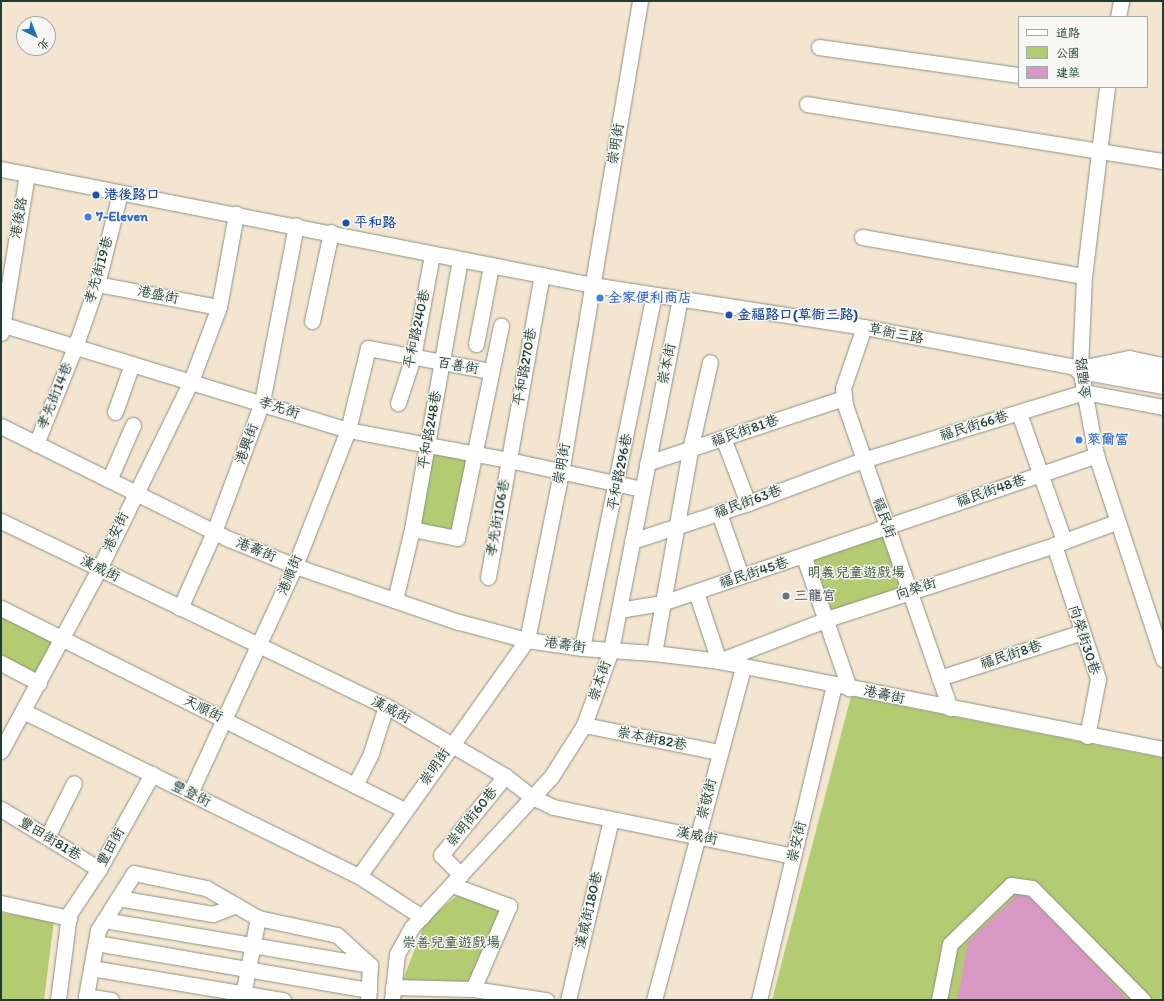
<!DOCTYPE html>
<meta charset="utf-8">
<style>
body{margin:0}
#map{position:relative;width:1164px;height:1001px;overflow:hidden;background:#f4e5d0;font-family:Itim,"LXGW WenKai TC",sans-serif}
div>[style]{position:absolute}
.green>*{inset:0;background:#b3cc72;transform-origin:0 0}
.building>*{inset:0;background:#d799c4}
.roads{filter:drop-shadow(0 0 1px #8a9182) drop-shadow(0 0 1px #8a9182)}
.minor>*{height:15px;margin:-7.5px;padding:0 7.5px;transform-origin:7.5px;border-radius:7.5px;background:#fff}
.highway>*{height:22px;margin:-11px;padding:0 11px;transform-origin:11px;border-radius:11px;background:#fff}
.dots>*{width:11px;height:11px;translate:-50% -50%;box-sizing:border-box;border:2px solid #f6f6f2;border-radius:50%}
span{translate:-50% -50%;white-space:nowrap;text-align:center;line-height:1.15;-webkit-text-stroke:3px #f6f6f2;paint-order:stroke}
.street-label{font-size:14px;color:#1f3d34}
.transit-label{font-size:14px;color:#164399;font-weight:700}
.left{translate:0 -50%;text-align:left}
.shop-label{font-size:14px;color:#366cbe;font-weight:700}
.park-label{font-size:14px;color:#3d5a40}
.worship-label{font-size:14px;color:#5b616d;font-weight:700}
.frame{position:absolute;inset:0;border:2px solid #1f3d34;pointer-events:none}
.legend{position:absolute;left:1018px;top:16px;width:130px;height:72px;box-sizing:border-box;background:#f6f6f2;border:1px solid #a0aca6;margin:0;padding:5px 7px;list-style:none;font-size:12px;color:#1f3d34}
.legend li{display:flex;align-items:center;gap:8px;height:20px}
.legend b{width:20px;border:1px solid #a0aca6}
.north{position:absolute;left:16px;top:16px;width:40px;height:40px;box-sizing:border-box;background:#f6f6f2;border:1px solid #a0aca6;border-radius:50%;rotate:137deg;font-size:11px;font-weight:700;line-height:16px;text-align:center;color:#1f3d34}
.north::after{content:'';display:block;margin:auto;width:14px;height:18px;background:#1f6fb2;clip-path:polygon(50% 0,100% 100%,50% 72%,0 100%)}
</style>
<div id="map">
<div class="green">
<div style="left:432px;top:454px;width:41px;height:76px;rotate:10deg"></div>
<div style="left:885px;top:530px;width:61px;height:77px;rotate:71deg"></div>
<div style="clip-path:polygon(1px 610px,54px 638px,34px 677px,1px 660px)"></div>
<div style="clip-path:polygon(851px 696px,1163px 758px,1163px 1000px,772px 1000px)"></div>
<div style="clip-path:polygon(460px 893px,503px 909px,468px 983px,403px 980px,425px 922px)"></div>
<div style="clip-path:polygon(1px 913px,54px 920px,44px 1000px,1px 1000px)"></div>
</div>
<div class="building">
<div style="clip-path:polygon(1025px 887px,1128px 1000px,957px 1000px,968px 942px)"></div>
</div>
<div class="roads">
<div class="minor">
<div style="left:1118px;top:17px;width:16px;rotate:-79deg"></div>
<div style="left:819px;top:47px;width:202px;rotate:8deg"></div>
<div style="left:1107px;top:87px;width:190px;rotate:96.9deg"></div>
<div style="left:1084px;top:276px;width:92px;rotate:92.5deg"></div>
<div style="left:1080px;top:368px;width:88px;rotate:79.6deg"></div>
<div style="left:1096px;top:455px;width:215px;rotate:71.8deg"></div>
<div style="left:807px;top:104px;width:361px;rotate:9.1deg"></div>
<div style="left:1px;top:169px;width:603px;rotate:11.09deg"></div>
<div style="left:593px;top:285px;width:274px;rotate:8.8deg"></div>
<div style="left:864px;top:327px;width:220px;rotate:10.7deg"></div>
<div style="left:1080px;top:368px;width:50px;rotate:-11.5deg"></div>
<div style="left:1129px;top:358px;width:35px;rotate:12deg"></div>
<div style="left:862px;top:237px;width:225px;rotate:10deg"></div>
<div style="left:97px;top:284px;width:124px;rotate:10.7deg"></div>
<div style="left:312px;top:321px;width:91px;rotate:-77.9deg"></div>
<div style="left:1px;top:324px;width:363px;rotate:17deg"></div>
<div style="left:348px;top:430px;width:164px;rotate:10.6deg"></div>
<div style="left:509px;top:460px;width:136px;rotate:12.3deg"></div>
<div style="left:864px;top:327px;width:65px;rotate:109deg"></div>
<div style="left:843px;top:388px;width:17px;rotate:83deg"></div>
<div style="left:845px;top:405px;width:321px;rotate:70.9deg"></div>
<div style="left:1px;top:333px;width:161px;rotate:-80.7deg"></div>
<div style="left:476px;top:344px;width:79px;rotate:-79.1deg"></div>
<div style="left:398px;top:403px;width:48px;rotate:-71.9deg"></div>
<div style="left:413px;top:357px;width:105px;rotate:-79.5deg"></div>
<div style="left:115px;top:412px;width:51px;rotate:-70.5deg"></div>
<div style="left:1019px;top:413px;width:136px;rotate:70.6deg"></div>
<div style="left:1px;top:426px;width:254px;rotate:26.4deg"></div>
<div style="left:229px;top:539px;width:71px;rotate:22.2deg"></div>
<div style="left:295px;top:566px;width:173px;rotate:18.9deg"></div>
<div style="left:459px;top:622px;width:70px;rotate:14.8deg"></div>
<div style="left:527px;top:640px;width:56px;rotate:8.3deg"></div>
<div style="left:582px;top:648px;width:72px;rotate:4deg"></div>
<div style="left:654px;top:653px;width:65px;rotate:7deg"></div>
<div style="left:719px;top:661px;width:453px;rotate:11.2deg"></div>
<div style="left:723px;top:438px;width:70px;rotate:69deg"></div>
<div style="left:36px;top:444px;width:105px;rotate:-68.1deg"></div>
<div style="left:75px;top:347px;width:67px;rotate:-70.8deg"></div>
<div style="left:97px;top:284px;width:94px;rotate:-75.8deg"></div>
<div style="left:647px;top:463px;width:206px;rotate:-18.3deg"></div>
<div style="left:109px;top:480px;width:60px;rotate:-66.4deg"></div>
<div style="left:719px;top:513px;width:67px;rotate:70.8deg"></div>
<div style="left:1px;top:521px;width:427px;rotate:25.7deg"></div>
<div style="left:386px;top:706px;width:138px;rotate:30.5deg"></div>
<div style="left:505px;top:776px;width:34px;rotate:38deg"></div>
<div style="left:532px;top:797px;width:23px;rotate:25deg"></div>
<div style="left:553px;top:807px;width:245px;rotate:11.5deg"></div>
<div style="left:412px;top:529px;width:46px;rotate:11.3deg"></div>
<div style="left:457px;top:538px;width:217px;rotate:-78.3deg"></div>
<div style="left:632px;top:541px;width:122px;rotate:-18.1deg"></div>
<div style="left:748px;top:503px;width:123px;rotate:-20.5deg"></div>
<div style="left:863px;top:460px;width:231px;rotate:-17.1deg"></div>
<div style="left:1084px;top:392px;width:80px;rotate:10.8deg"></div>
<div style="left:1054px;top:545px;width:141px;rotate:71.8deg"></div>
<div style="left:1098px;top:679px;width:58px;rotate:100.9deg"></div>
<div style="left:804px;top:557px;width:139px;rotate:71deg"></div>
<div style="left:488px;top:577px;width:307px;rotate:-79.9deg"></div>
<div style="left:696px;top:592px;width:73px;rotate:71.6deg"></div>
<div style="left:719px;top:661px;width:122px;rotate:-21.1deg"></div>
<div style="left:833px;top:617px;width:232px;rotate:-18deg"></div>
<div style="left:1054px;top:545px;width:66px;rotate:-20.4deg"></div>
<div style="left:395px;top:600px;width:73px;rotate:-76.5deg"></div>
<div style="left:412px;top:529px;width:273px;rotate:-79.9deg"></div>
<div style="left:1px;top:608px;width:452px;rotate:26.6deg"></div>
<div style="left:180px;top:608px;width:83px;rotate:-65.9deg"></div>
<div style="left:214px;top:532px;width:139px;rotate:-69.7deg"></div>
<div style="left:262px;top:402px;width:180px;rotate:-79.1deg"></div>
<div style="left:619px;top:610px;width:44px;rotate:-9.2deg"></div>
<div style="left:662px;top:603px;width:459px;rotate:-18.8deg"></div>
<div style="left:582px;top:648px;width:360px;rotate:-78.5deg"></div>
<div style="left:654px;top:653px;width:206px;rotate:-79.9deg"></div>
<div style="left:690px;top:450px;width:90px;rotate:-77.2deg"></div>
<div style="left:1px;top:663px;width:43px;rotate:27.8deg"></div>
<div style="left:939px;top:678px;width:150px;rotate:-17.8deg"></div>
<div style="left:23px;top:711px;width:374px;rotate:26.2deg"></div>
<div style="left:359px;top:876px;width:75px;rotate:33.1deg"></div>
<div style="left:584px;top:725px;width:138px;rotate:11.3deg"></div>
<div style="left:1px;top:751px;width:207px;rotate:-61.7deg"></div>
<div style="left:99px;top:569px;width:209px;rotate:-63.9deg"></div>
<div style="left:191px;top:381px;width:79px;rotate:-69.3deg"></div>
<div style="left:219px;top:307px;width:95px;rotate:-79.6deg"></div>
<div style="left:355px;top:785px;width:36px;rotate:-63deg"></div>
<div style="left:371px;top:753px;width:49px;rotate:-72.3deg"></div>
<div style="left:190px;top:793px;width:250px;rotate:-65.2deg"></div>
<div style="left:295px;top:566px;width:146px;rotate:-68.7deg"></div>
<div style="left:348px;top:430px;width:84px;rotate:-76.3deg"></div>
<div style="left:368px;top:348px;width:124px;rotate:10.7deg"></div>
<div style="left:1px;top:809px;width:115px;rotate:31.5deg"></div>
<div style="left:47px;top:837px;width:60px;rotate:-63.4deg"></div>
<div style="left:461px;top:875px;width:28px;rotate:-135deg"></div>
<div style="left:441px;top:855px;width:102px;rotate:-51deg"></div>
<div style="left:359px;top:876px;width:290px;rotate:-54.6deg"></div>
<div style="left:527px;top:640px;width:170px;rotate:-78.5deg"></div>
<div style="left:561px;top:473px;width:479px;rotate:-80.5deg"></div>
<div style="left:452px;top:885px;width:61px;rotate:20.2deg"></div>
<div style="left:509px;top:906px;width:90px;rotate:113.4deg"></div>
<div style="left:118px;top:898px;width:96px;rotate:9.6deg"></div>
<div style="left:213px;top:914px;width:25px;rotate:-21deg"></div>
<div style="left:1px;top:903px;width:70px;rotate:12.4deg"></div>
<div style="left:104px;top:920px;width:270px;rotate:9.6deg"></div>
<div style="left:96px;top:943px;width:277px;rotate:9.8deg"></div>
<div style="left:91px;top:968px;width:195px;rotate:9.5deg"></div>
<div style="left:393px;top:987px;width:80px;rotate:1.4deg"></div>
<div style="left:473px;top:989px;width:74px;rotate:8.6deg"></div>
<div style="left:58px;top:1000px;width:87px;rotate:-82.7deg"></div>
<div style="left:69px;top:914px;width:54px;rotate:-56.3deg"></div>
<div style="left:99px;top:869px;width:109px;rotate:-60.8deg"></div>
<div style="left:111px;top:1000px;width:25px;rotate:-171deg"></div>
<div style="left:86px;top:996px;width:67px;rotate:-79.7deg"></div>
<div style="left:98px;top:930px;width:67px;rotate:-57.7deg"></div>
<div style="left:134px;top:873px;width:74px;rotate:11.8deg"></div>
<div style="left:206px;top:888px;width:60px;rotate:30deg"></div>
<div style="left:258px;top:918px;width:81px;rotate:12.1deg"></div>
<div style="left:337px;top:935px;width:45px;rotate:42.3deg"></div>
<div style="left:370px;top:965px;width:35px;rotate:93deg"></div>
<div style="left:242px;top:1000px;width:84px;rotate:-79deg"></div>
<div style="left:392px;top:1000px;width:46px;rotate:-83.8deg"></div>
<div style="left:397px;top:954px;width:31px;rotate:-61deg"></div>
<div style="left:412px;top:927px;width:205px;rotate:-47.2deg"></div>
<div style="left:551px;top:777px;width:62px;rotate:-57.6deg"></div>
<div style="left:584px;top:725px;width:80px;rotate:-70.2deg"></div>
<div style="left:611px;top:650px;width:358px;rotate:-78.9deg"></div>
<div style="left:568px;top:1000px;width:185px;rotate:-76.6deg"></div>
<div style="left:654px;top:1000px;width:345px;rotate:-75deg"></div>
<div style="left:759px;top:1000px;width:324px;rotate:-76.6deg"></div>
<div style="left:939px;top:1000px;width:57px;rotate:-78.9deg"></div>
<div style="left:950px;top:944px;width:85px;rotate:-44deg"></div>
<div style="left:1011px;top:885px;width:21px;rotate:8deg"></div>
<div style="left:1032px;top:888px;width:158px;rotate:45.3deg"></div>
</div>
<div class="highway">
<div style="left:1080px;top:368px;width:84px;rotate:10.2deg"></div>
</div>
</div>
<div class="dots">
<div style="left:96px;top:195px;background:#1a4fb4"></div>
<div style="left:88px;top:217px;background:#3f7fe0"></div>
<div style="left:346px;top:223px;background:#1a4fb4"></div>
<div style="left:600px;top:298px;background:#3f7fe0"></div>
<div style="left:729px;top:315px;background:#1a4fb4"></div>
<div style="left:1079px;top:440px;background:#3f7fe0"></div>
<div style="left:786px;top:596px;background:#6b7280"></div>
</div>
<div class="street-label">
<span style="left:616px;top:144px;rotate:-81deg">崇明街</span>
<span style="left:19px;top:218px;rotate:-80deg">港後路</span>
<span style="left:99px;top:270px;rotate:-74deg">孝先街19巷</span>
<span style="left:158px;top:295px;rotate:11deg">港盛街</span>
<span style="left:417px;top:329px;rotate:-78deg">平和路240巷</span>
<span style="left:896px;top:334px;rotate:11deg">草衙三路</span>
<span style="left:667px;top:364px;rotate:-79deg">崇本街</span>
<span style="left:458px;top:366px;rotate:10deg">百善街</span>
<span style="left:525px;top:367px;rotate:-80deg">平和路270巷</span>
<span style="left:1084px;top:378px;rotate:-96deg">金福路</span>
<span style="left:55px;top:396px;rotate:-68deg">孝先街14巷</span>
<span style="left:279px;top:408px;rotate:18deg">孝先街</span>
<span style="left:974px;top:426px;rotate:-17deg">福民街66巷</span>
<span style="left:430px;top:430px;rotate:-80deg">平和路248巷</span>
<span style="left:745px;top:431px;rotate:-19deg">福民街81巷</span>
<span style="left:247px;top:444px;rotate:-70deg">港興街</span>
<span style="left:562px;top:464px;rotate:-80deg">崇明街</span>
<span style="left:620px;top:472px;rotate:-79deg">平和路296巷</span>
<span style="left:991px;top:491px;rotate:-19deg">福民街48巷</span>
<span style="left:748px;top:502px;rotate:-20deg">福民街63巷</span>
<span style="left:498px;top:518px;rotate:-80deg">孝先街106巷</span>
<span style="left:884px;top:518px;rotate:70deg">福民街</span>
<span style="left:116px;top:532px;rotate:-65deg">港安街</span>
<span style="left:256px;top:550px;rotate:22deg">港壽街</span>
<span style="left:100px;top:569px;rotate:26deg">漢威街</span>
<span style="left:754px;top:573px;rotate:-18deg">福民街45巷</span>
<span style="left:290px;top:575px;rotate:-67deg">港順街</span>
<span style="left:916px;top:589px;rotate:-18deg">向榮街</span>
<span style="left:1084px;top:640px;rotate:72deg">向榮街30巷</span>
<span style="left:565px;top:645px;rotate:8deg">港壽街</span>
<span style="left:1011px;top:655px;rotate:-18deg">福民街8巷</span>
<span style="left:600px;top:681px;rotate:-71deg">崇本街</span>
<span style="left:884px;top:695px;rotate:12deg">港壽街</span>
<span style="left:203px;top:709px;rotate:26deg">天順街</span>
<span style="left:391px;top:710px;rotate:28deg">漢威街</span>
<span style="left:652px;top:739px;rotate:11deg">崇本街82巷</span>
<span style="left:435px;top:767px;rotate:-55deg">崇明街</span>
<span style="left:191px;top:794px;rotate:26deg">豐登街</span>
<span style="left:707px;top:799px;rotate:-76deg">崇敬街</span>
<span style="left:472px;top:817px;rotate:-51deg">崇明街60巷</span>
<span style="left:697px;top:836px;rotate:11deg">漢威街</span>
<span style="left:50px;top:839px;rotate:31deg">豐田街81巷</span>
<span style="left:797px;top:842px;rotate:-77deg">崇安街</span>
<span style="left:111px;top:847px;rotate:-61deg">豐田街</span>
<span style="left:589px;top:910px;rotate:-77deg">漢威街180巷</span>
</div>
<div class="transit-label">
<span class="left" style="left:104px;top:195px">港後路口</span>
<span class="left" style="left:354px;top:223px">平和路</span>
<span class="left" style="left:737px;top:315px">金福路口(草衙三路)</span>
</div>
<div class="shop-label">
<span class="left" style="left:96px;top:217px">7-Eleven</span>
<span class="left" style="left:608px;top:298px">全家便利商店</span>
<span class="left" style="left:1087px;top:440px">萊爾富</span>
</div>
<div class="park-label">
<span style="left:856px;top:573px">明義兒童遊戲場</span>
<span style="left:451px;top:943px">崇善兒童遊戲場</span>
</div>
<div class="worship-label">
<span class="left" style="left:794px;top:596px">三龍宮</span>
</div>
<div class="frame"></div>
<ul class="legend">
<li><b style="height:5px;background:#fff"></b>道路</li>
<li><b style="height:11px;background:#b3cc72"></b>公園</li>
<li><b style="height:11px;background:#d799c4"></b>建築</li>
</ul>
<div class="north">北</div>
</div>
